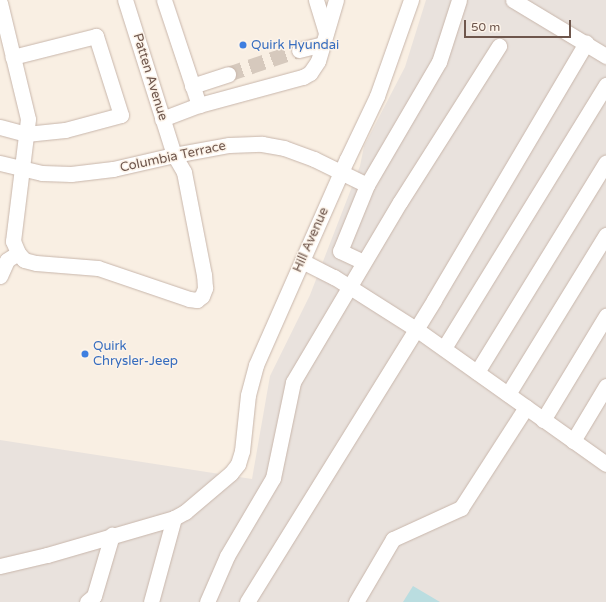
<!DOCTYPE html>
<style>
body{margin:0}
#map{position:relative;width:606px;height:602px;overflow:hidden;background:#f9efe3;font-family:"Varela Round",sans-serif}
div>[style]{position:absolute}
.industrial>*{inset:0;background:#e9e2dd}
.water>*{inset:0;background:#badde0}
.minor-tunnel>*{height:15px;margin-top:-7.5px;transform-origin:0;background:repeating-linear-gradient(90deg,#d6c9bd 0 15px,transparent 0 23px)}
.roads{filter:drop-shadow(0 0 1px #c8b6ab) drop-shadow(0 0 1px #c8b6ab)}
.minor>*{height:15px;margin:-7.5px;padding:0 7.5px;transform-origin:7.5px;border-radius:7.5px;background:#fff}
.dots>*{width:11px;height:11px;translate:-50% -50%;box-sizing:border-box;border:2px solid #fcf3e9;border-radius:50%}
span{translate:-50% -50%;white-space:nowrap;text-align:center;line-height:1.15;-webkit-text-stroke:3px #fcf3e9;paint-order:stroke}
.shop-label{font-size:13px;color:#366cbe}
.left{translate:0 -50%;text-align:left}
.street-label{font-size:13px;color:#6e564c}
.scale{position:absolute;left:464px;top:20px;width:107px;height:18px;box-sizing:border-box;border:2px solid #6e564c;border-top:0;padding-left:5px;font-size:12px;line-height:14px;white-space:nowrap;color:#6e564c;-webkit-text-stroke:3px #fcf3e9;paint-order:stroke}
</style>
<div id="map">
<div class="industrial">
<div style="clip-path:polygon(426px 0,606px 0,606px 602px,0 602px,0 440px,252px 479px,270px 376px,310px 295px,360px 166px,364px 146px,405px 67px)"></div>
</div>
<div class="water">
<div style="clip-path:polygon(413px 586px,440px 602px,403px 602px)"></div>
</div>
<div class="minor-tunnel">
<div style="left:228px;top:74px;width:75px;rotate:-18.7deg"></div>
</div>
<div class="roads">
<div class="minor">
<div style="left:164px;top:0;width:111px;rotate:71.6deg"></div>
<div style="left:316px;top:0;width:34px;rotate:73deg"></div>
<div style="left:513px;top:0;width:109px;rotate:31.1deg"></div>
<div style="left:0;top:3px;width:119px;rotate:76.4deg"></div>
<div style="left:28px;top:119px;width:123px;rotate:97deg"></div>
<div style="left:13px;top:241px;width:13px;rotate:67deg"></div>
<div style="left:18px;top:253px;width:9px;rotate:49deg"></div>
<div style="left:24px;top:260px;width:12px;rotate:14deg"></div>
<div style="left:36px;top:263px;width:62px;rotate:4.6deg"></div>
<div style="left:98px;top:268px;width:96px;rotate:18.8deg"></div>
<div style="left:189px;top:299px;width:8px;rotate:7deg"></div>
<div style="left:197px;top:300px;width:6px;rotate:-39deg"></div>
<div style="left:202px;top:296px;width:9px;rotate:-69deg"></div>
<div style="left:205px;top:288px;width:13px;rotate:-94deg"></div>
<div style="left:204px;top:275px;width:105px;rotate:-101deg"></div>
<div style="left:184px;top:172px;width:20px;rotate:-120deg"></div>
<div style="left:174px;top:155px;width:163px;rotate:-107.5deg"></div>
<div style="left:299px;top:50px;width:25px;rotate:-14deg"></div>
<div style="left:192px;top:86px;width:38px;rotate:-18deg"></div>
<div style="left:162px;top:119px;width:40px;rotate:-21deg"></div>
<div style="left:199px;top:105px;width:108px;rotate:-15.1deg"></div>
<div style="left:303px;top:77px;width:8px;rotate:-30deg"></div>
<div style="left:310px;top:73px;width:14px;rotate:-56deg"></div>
<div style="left:318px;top:61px;width:64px;rotate:-73.6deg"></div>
<div style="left:0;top:127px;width:27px;rotate:15deg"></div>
<div style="left:26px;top:134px;width:39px;rotate:-6deg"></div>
<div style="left:65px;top:130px;width:58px;rotate:-15deg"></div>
<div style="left:121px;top:115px;width:83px;rotate:-107.6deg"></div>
<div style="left:96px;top:36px;width:86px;rotate:165.8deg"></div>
<div style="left:0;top:163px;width:43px;rotate:13.4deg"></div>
<div style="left:42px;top:173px;width:29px;rotate:2deg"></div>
<div style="left:71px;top:174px;width:42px;rotate:-6.8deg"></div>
<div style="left:113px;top:169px;width:63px;rotate:-12.9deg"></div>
<div style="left:174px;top:155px;width:56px;rotate:-10.3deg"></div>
<div style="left:229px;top:145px;width:33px;rotate:-2deg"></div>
<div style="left:262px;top:144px;width:22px;rotate:10deg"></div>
<div style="left:284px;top:148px;width:32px;rotate:20deg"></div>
<div style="left:314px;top:159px;width:59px;rotate:26.1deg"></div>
<div style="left:367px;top:185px;width:71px;rotate:112.2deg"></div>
<div style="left:340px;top:251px;width:26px;rotate:25deg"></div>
<div style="left:367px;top:185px;width:143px;rotate:-59.7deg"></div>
<div style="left:439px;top:62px;width:65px;rotate:-72.1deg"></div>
<div style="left:302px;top:261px;width:36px;rotate:27deg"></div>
<div style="left:334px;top:277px;width:97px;rotate:32.4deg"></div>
<div style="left:416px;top:329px;width:233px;rotate:35.4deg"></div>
<div style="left:0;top:276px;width:17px;rotate:-66deg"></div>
<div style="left:7px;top:260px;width:13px;rotate:-32deg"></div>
<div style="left:444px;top:348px;width:309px;rotate:-58.4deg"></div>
<div style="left:477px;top:372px;width:246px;rotate:-58.4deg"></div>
<div style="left:508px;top:394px;width:187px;rotate:-58.4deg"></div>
<div style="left:543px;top:420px;width:122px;rotate:-58.8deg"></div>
<div style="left:573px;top:441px;width:64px;rotate:-59deg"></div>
<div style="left:0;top:566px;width:48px;rotate:-13.2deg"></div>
<div style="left:47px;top:555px;width:132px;rotate:-16.2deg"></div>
<div style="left:174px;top:518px;width:13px;rotate:-29deg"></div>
<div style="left:185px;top:512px;width:60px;rotate:-40.3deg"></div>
<div style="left:231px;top:473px;width:11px;rotate:-52deg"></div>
<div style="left:238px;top:464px;width:14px;rotate:-73deg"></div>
<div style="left:242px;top:451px;width:56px;rotate:-83.9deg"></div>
<div style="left:248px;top:395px;width:31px;rotate:-75deg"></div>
<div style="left:256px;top:365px;width:225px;rotate:-66.2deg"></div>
<div style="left:347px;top:159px;width:70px;rotate:-64.5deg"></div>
<div style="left:377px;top:96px;width:102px;rotate:-70.5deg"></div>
<div style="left:87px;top:602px;width:9px;rotate:-41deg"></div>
<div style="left:94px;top:596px;width:64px;rotate:-73.6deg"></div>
<div style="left:151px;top:602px;width:87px;rotate:-74.7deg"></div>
<div style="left:207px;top:602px;width:50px;rotate:-66.5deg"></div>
<div style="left:227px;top:556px;width:91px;rotate:-59.5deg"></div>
<div style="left:273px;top:478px;width:98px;rotate:-78.2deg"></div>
<div style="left:293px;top:382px;width:209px;rotate:-59.3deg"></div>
<div style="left:400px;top:202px;width:185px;rotate:-57.6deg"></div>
<div style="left:247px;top:602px;width:355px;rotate:-58.2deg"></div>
<div style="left:434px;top:300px;width:299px;rotate:-59.4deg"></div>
<div style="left:356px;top:602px;width:73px;rotate:-59.6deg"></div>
<div style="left:393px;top:539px;width:75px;rotate:-24.5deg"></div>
<div style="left:461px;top:508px;width:120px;rotate:-57.2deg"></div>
</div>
</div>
<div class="dots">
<div style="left:243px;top:45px;background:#3f7fe0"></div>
<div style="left:85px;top:354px;background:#3f7fe0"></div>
</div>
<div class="shop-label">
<span class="left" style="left:251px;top:45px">Quirk Hyundai</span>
<span class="left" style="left:93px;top:354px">Quirk<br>Chrysler-Jeep</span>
</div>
<div class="street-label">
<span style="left:150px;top:77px;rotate:73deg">Patten Avenue</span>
<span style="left:173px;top:157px;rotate:-12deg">Columbia Terrace</span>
<span style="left:311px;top:240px;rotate:-66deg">Hill Avenue</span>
</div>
<div class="scale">50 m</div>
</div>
